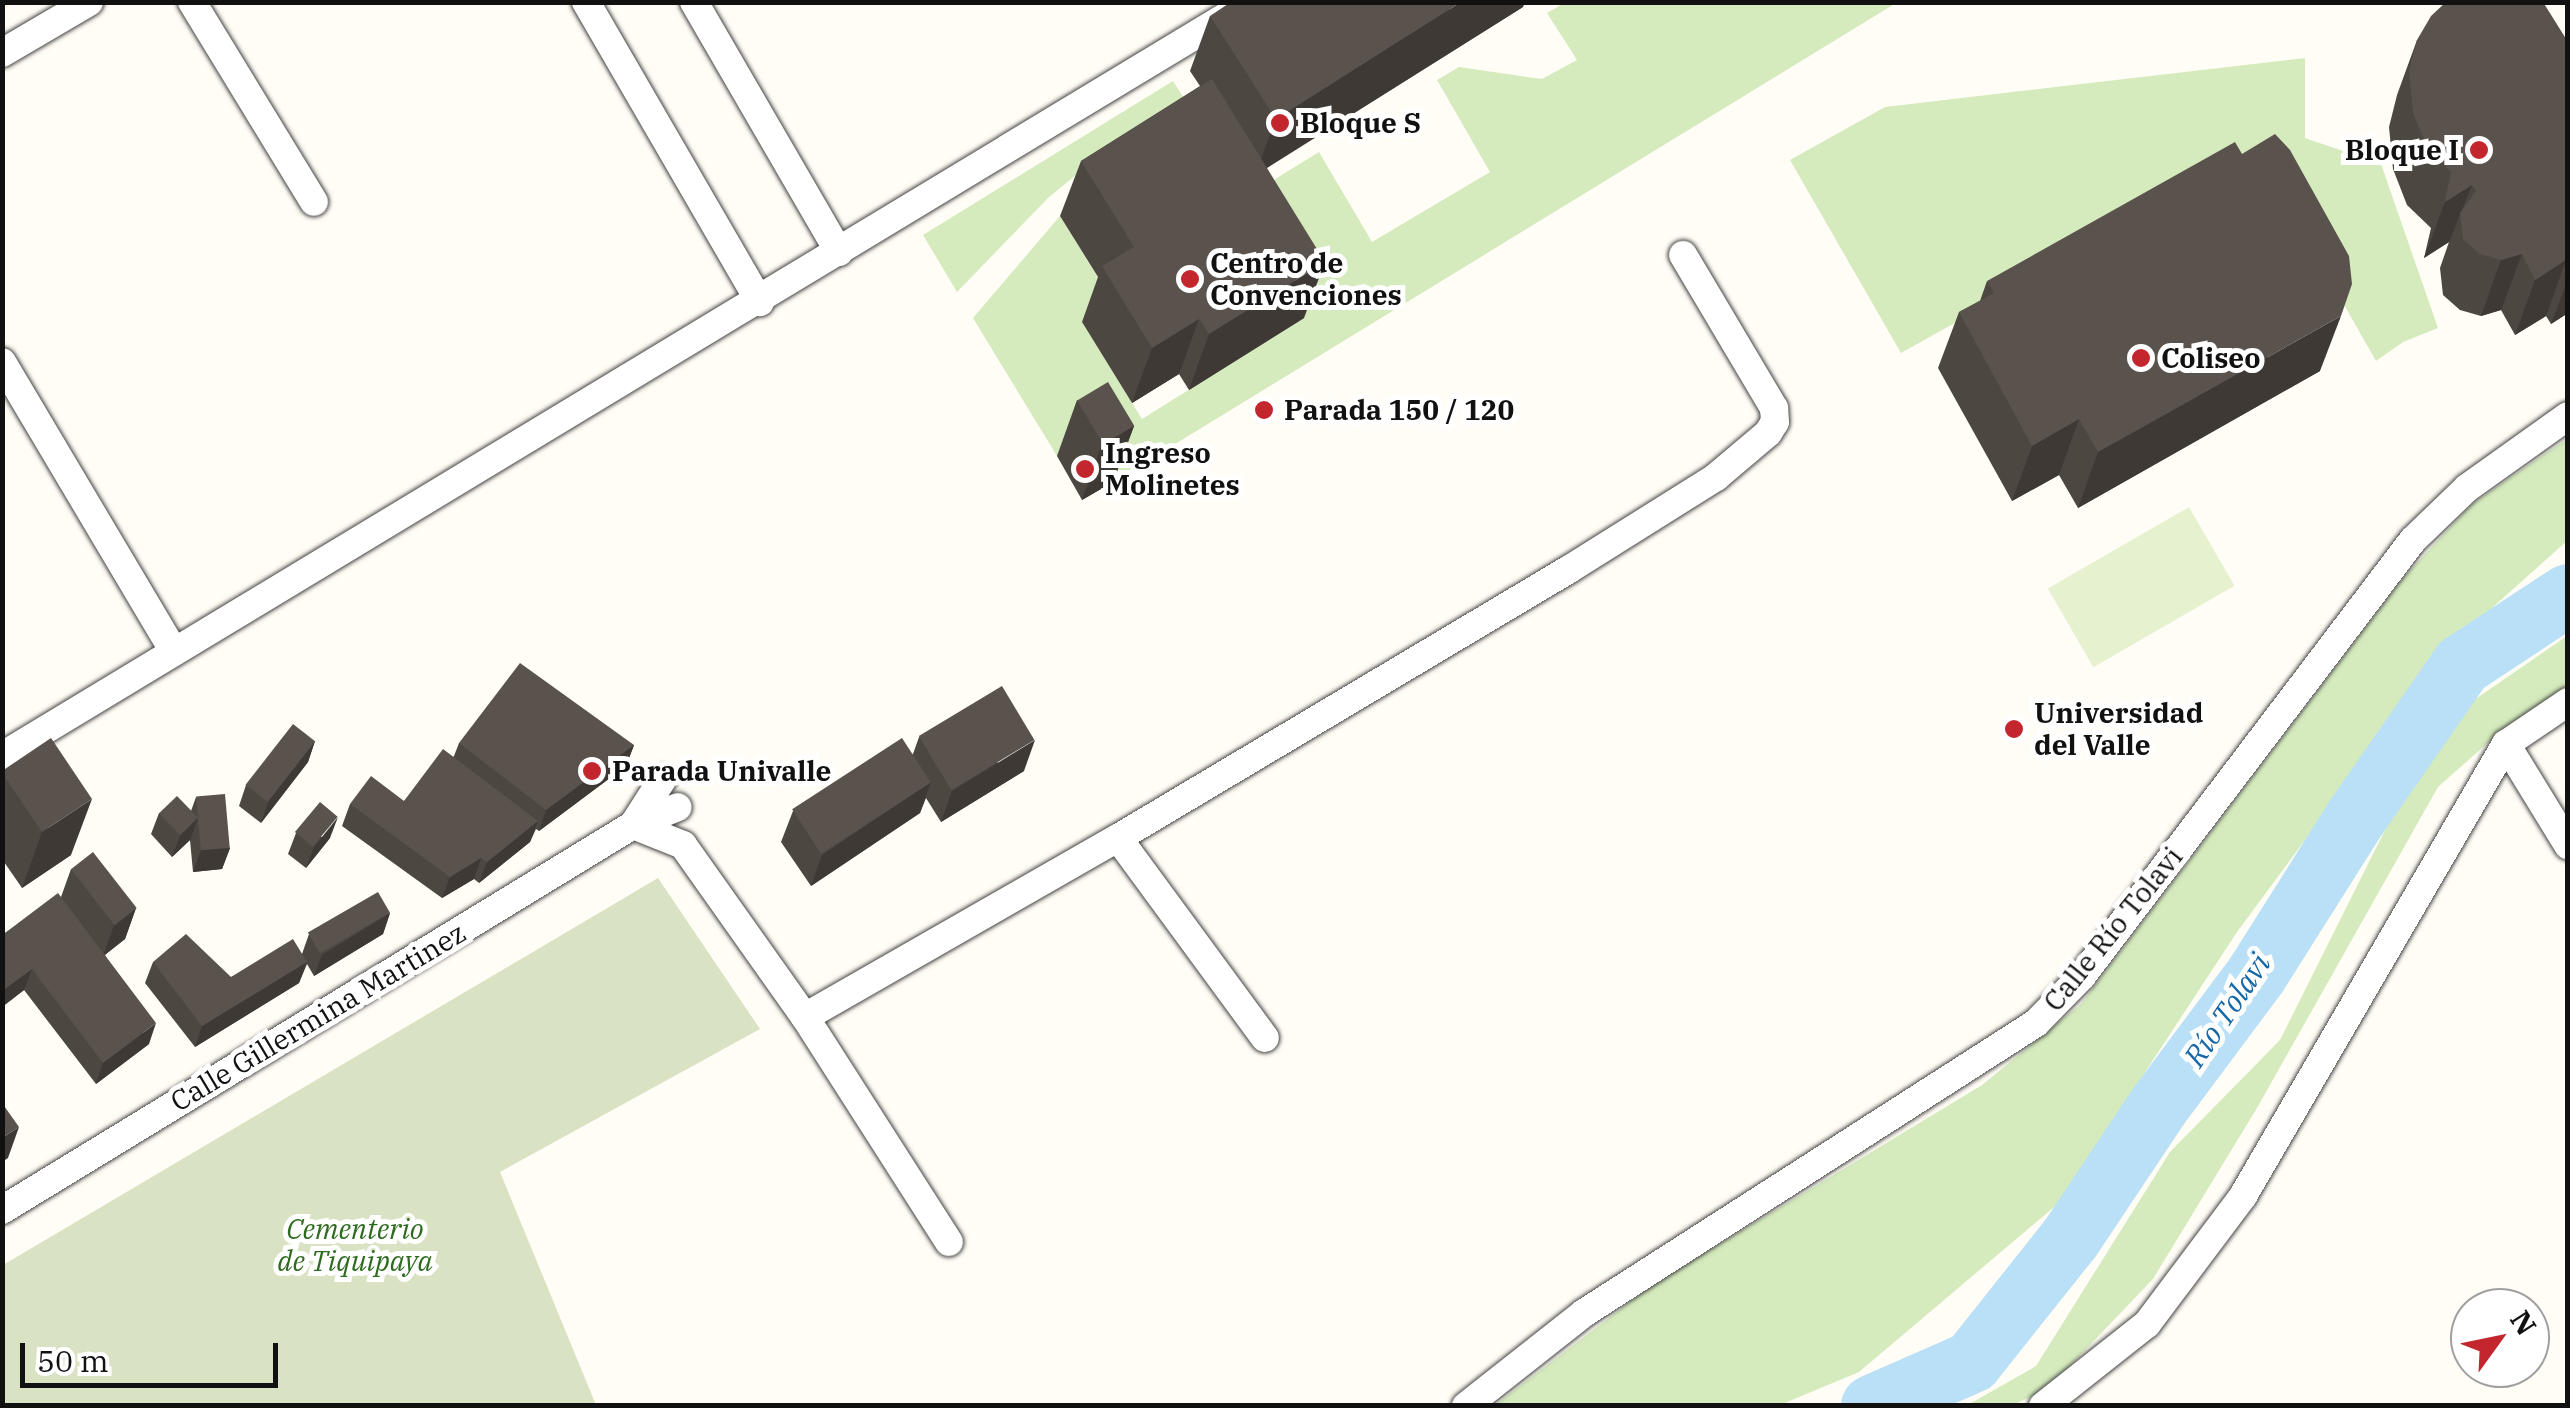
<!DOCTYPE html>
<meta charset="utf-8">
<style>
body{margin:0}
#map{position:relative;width:2570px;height:1408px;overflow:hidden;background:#fffdf5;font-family:"IBM Plex Serif",serif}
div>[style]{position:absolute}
.green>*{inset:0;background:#d5ebbd}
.cemetery>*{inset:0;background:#d9e3c4}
.pitch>*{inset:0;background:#e6f2cf;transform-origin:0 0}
.river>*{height:62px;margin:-31px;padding:0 31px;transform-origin:31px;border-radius:31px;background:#b9e0f7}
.roads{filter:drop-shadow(0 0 2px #444) drop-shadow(0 0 2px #444)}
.minor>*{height:28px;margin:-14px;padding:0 14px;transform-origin:14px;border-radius:14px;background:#fff}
.wall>*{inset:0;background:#4d4742}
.shaded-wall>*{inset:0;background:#3f3936}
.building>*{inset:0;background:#5a524d;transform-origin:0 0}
.dots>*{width:28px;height:28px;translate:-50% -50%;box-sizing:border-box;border:5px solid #fff;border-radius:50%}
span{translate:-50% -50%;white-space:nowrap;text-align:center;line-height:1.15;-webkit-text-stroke:10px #fff;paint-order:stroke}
.poi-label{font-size:28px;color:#111;font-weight:700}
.left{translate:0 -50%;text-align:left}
.right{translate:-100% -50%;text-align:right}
.street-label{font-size:28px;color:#111}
.park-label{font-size:28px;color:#2f6b1f;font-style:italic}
.water-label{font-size:30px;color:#1768a6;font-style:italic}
.frame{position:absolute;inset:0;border:5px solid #111;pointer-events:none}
.north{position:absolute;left:2450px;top:1288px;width:100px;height:100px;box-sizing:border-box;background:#fff;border:2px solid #a0a0a0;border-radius:50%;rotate:57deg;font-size:28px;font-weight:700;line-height:40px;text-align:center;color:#111}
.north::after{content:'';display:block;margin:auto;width:35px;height:45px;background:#c4262e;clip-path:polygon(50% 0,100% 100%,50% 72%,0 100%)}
.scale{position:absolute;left:20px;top:1343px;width:258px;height:45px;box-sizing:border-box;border:5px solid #111;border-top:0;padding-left:12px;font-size:30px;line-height:35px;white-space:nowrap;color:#111;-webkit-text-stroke:8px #fff;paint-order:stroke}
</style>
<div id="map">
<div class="green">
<div style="clip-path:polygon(1564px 3px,1896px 3px,1113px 482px,1088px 438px,1057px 456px,973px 318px,1060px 216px,1113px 302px,1082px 322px,1142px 419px,1304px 318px,1235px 204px,1319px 152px,1372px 242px,1490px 172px,1437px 80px,1459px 67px,1542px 79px,1577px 60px,1547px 13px)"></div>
<div style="clip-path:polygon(2305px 58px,2305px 138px,2381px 164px,2438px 328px,2403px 342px,2376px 361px,2281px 194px,2239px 164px,1901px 353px,1790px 160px,1885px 107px)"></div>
<div style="clip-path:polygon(1173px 81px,1187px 103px,1116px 142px,1048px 198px,957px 292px,923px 235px)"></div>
<div style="clip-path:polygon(2567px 439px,2567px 541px,2446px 649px,2237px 932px,2060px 1202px,1859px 1372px,1780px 1405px,1494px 1406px,1652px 1285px,1982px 1085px,2081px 1004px,2404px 577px,2472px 504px)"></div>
<div style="clip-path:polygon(2567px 636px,2567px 688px,2500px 732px,2438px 787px,2257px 1108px,2153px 1279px,2047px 1390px,2012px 1405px,1966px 1406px,2036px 1366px,2170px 1152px,2280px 1040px,2400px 800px,2461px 709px)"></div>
</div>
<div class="cemetery">
<div style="clip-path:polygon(658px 878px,760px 1029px,500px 1172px,596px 1405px,3px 1405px,3px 1265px)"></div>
</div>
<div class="pitch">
<div style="left:2189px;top:507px;width:91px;height:163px;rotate:60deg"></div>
</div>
<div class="river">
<div style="left:1872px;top:1406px;width:109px;rotate:-23.7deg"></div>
<div style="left:1972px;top:1362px;width:157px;rotate:-51.5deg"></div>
<div style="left:2070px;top:1239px;width:159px;rotate:-56.3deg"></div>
<div style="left:2158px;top:1107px;width:166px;rotate:-53.3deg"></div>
<div style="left:2257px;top:974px;width:187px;rotate:-57.7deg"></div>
<div style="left:2357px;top:816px;width:184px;rotate:-55.2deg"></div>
<div style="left:2462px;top:665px;width:127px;rotate:-33.4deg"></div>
</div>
<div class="roads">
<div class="minor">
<div style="left:192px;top:2px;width:234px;rotate:58.6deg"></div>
<div style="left:586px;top:2px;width:347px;rotate:59.9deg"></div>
<div style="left:694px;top:2px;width:289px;rotate:59.9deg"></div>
<div style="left:2px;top:53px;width:101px;rotate:-30.4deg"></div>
<div style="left:2px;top:362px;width:337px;rotate:59.3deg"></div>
<div style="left:2506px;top:744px;width:119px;rotate:58.5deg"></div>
<div style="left:2px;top:756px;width:1458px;rotate:-31.14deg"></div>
<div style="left:633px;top:825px;width:54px;rotate:21.8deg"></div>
<div style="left:683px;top:845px;width:211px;rotate:54.7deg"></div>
<div style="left:805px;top:1017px;width:267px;rotate:57.4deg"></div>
<div style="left:633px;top:825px;width:54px;rotate:-57.2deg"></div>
<div style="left:1118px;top:838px;width:248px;rotate:53.7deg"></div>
<div style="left:805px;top:1017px;width:361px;rotate:-29.8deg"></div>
<div style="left:1118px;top:838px;width:524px;rotate:-30.78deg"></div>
<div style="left:1568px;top:570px;width:175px;rotate:-32.1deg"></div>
<div style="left:1716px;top:477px;width:68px;rotate:-40.2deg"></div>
<div style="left:1768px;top:433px;width:13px;rotate:-58deg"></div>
<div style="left:1775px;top:422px;width:14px;rotate:-94deg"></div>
<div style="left:1774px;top:408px;width:178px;rotate:-120.7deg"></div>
<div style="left:2px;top:1210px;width:739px;rotate:-31.39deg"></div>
<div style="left:633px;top:825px;width:48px;rotate:-21.8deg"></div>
<div style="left:1466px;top:1406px;width:150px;rotate:-38.2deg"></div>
<div style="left:1584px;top:1313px;width:537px;rotate:-32.68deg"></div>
<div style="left:2036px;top:1023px;width:66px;rotate:-45.6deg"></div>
<div style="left:2082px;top:976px;width:547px;rotate:-52.8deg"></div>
<div style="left:2413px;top:540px;width:75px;rotate:-43.9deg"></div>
<div style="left:2467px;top:488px;width:124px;rotate:-35.5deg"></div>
<div style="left:2043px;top:1406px;width:132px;rotate:-38.3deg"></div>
<div style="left:2147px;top:1324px;width:160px;rotate:-53.1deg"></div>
<div style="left:2243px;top:1196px;width:523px;rotate:-59.81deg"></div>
<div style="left:2506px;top:744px;width:75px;rotate:-34.1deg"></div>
</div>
</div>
<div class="wall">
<div style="clip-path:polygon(1523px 7px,1267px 168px,1304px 318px,1189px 390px,1179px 374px,1132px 403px,1082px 322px,1098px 277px,1060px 216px,1081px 161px,1200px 86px,1190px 71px,1210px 16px)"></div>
<div style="clip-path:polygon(2417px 40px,2568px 42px,2568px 313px,2551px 324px,2546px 316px,2515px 335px,2501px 310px,2481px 316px,2460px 310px,2443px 295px,2440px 268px,2449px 242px,2424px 258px,2431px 228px,2407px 205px,2393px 169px,2389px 127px,2397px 95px)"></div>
<div style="clip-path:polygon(1987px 281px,2320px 371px,2078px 508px,2059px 475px,2012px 501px,1938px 368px,1959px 312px,1980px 301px)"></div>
<div style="clip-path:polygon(1077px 400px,1134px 426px,1113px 482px,1082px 500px,1057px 456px)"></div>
<div style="clip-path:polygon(919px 737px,1024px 771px,941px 822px,926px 798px,920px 813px,811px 886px,781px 842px,793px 811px,913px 754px)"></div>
<div style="clip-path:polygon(315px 741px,308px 762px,261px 823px,239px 806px,246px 785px)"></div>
<div style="clip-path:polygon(459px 743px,634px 745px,626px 766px,539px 831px,536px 829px,530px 842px,479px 883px,474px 879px,442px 898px,342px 826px,350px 804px,404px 801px,454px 756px)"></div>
<div style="clip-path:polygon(2px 771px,71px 855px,22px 888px,2px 859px)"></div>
<div style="clip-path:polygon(196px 797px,230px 848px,222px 869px,193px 872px,190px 840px,172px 857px,151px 834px,159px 813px,191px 811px)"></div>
<div style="clip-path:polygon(296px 833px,330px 838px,306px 868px,288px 854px)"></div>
<div style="clip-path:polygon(71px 869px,136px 908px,125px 939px,105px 955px,149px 1044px,96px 1084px,24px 990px,2px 1007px,2px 930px,5px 933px,61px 897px)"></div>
<div style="clip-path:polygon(390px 913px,383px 934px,314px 976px,307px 964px,299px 983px,195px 1047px,145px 983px,153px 962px,231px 977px,302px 954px,309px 934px)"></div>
</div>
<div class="shaded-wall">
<div style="clip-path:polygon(1461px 2px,1525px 2px,1523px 7px,1255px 175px,1276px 119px)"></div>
<div style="clip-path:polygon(2472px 185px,2449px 242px,2424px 258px,2445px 202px)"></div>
<div style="clip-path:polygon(2522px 254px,2501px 310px,2481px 316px,2501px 260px)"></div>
<div style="clip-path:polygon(2566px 260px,2546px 316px,2515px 335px,2535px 280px)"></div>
<div style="clip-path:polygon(1325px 262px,1304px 318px,1189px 390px,1209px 334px)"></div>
<div style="clip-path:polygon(2568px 279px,2568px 313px,2551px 324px)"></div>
<div style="clip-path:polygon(2341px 316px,2320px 371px,2078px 508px,2098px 452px)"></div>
<div style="clip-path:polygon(1199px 319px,1179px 374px,1132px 403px,1152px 348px)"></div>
<div style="clip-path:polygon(2079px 419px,2059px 475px,2012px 501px,2032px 446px)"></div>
<div style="clip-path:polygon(1134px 426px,1113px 482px,1082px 500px,1102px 444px)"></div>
<div style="clip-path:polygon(1035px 740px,1024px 771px,941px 822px,952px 791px)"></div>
<div style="clip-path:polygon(315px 741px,308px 762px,261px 823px,268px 802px)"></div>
<div style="clip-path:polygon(634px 745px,626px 766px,539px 831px,546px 810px)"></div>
<div style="clip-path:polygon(931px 782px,920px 813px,811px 886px,822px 855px)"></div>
<div style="clip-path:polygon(92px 799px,71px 855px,22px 888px,42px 832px)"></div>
<div style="clip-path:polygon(338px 817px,330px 838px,306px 868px,314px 847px)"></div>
<div style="clip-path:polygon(198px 818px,190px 840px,172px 857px,180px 836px)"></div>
<div style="clip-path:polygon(538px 821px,530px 842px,479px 883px,487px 862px)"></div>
<div style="clip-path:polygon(230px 848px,222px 869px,193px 872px,201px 850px)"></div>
<div style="clip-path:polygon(481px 858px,474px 879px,442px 898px,450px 877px)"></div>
<div style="clip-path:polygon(136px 908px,125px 939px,103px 956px,114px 925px)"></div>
<div style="clip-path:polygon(390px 913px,383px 934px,314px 976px,322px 955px)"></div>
<div style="clip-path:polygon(307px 962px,299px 983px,195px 1047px,202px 1026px)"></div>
<div style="clip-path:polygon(32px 969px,24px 990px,2px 1007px,2px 991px)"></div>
<div style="clip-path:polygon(156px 1023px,149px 1044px,96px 1084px,103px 1063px)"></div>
<div style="clip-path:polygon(19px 1127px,8px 1158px,2px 1162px,2px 1138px)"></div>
</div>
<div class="building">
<div style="clip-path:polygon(1231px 2px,1461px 2px,1276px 119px,1210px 16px)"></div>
<div style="clip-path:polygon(2446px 2px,2543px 2px,2568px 42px,2568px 262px,2566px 260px,2535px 280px,2522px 254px,2501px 260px,2480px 254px,2463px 239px,2460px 213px,2476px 191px,2472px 185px,2445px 202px,2451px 172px,2428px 149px,2413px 113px,2409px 71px,2417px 40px,2431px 16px)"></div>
<div style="clip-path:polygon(1212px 79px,1325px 262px,1209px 334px,1199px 319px,1152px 348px,1102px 266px,1134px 247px,1081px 161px)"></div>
<div style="clip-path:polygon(2275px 134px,2290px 150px,2349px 256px,2352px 284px,2341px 316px,2098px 452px,2079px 419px,2032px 446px,1959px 312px,1994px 293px,1987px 281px,2235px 142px,2242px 154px)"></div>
<div style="left:1108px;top:382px;width:51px;height:36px;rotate:59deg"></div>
<div style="clip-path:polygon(520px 663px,634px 745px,546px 810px,459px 743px)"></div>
<div style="left:1002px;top:686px;width:63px;height:97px;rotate:59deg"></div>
<div style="left:293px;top:724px;width:28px;height:77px;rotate:38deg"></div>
<div style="clip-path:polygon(51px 738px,92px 799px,42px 832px,2px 773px,2px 771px)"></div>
<div style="left:902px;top:738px;width:53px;height:131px;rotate:57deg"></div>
<div style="clip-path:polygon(443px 749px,538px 821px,487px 862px,481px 858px,450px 877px,350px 804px,371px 776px,404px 801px)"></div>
<div style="left:225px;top:794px;width:54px;height:29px;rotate:85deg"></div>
<div style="left:177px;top:796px;width:30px;height:25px;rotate:46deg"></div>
<div style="left:320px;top:802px;width:23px;height:39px;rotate:40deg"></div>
<div style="left:93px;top:852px;width:71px;height:28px;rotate:52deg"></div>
<div style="left:378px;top:892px;width:24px;height:81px;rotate:60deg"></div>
<div style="clip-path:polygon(58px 893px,156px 1023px,103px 1063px,32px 969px,2px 991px,2px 930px,5px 933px)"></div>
<div style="clip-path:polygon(186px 934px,231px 977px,293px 939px,307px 962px,202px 1026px,153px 962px)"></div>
<div style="clip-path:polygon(2px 1103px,19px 1127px,2px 1138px)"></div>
</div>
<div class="dots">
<div style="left:1280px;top:123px;background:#c4262e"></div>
<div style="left:2479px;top:150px;background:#c4262e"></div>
<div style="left:1190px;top:279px;background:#c4262e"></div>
<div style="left:2141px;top:358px;background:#c4262e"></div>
<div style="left:1264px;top:410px;background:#c4262e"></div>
<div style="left:1085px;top:469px;background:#c4262e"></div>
<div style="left:2014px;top:729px;background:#c4262e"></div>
<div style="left:592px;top:771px;background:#c4262e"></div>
</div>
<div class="poi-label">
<span class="left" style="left:1300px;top:123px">Bloque S</span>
<span class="right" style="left:2459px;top:150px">Bloque I</span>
<span class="left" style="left:1210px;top:279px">Centro de<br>Convenciones</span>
<span class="left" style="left:2161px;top:358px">Coliseo</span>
<span class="left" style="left:1284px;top:410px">Parada 150 / 120</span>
<span class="left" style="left:1105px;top:469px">Ingreso<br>Molinetes</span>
<span class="left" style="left:2034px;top:729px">Universidad<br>del Valle</span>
<span class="left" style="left:612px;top:771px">Parada Univalle</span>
</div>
<div class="street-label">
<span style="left:2113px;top:929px;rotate:-51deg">Calle Río Tolavi</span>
<span style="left:318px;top:1017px;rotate:-31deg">Calle Gillermina Martinez</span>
</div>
<div class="park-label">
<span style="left:355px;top:1245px">Cementerio<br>de Tiquipaya</span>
</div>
<div class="water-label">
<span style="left:2227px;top:1010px;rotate:-56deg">Río Tolavi</span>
</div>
<div class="frame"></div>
<div class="north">N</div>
<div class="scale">50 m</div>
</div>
